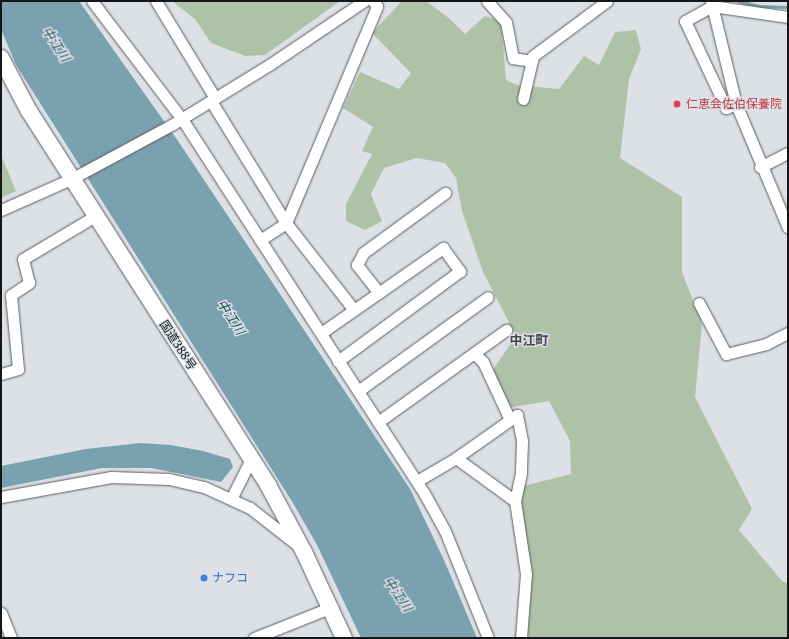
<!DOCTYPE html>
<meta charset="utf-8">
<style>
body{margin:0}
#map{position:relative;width:789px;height:639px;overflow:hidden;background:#dde1e6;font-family:"Noto Serif","Noto Sans JP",serif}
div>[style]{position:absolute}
.green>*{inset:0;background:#adc2a6}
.water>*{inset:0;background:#7aa1af}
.stream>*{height:3px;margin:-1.5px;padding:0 1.5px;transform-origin:1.5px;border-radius:1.5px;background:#7aa1af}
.roads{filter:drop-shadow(0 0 1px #595d61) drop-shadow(0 0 1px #595d61)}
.minor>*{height:11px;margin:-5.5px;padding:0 5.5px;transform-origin:5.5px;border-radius:5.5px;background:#fff}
.highway>*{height:16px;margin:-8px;padding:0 8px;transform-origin:8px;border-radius:8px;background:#fff}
.dots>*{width:11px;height:11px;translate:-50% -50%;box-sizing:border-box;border:2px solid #dde1e6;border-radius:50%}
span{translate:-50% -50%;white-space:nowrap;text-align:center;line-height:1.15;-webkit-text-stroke:3px #dde1e6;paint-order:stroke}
.health-label{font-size:12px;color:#be3a42}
.left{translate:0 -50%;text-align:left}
.street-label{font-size:12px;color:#151618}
.shop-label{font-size:12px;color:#366cbe}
.water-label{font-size:13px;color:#184e5f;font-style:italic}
.neighbourhood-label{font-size:13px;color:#44484c;font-weight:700}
.frame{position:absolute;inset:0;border:2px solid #151618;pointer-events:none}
</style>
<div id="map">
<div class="green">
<div style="clip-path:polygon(172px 1px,340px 1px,265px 55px,245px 56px,211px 43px,195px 19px)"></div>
<div style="clip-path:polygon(402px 1px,426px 1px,450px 19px,465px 34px,485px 16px,501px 21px,506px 80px,517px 85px,559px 89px,584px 56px,599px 65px,615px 32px,636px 30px,641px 49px,629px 79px,620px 158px,682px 197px,682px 272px,702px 324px,695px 397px,752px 509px,739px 530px,782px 581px,788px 584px,788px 638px,514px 638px,530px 575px,519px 487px,571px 474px,570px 441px,549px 401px,507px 408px,490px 374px,516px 336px,483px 272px,462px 211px,456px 178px,445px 163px,417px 158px,384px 168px,371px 194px,382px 221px,365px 230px,346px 221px,346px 204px,372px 154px,362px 151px,373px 127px,343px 108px,360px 72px,399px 89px,411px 73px,372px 33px)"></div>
<div style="clip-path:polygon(1px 155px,16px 191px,1px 198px)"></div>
</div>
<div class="water">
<div style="clip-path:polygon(1px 1px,79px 1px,178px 141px,410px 489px,444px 560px,477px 638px,361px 638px,317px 545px,293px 503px,16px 65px,1px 29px)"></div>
<div style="clip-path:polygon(140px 443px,171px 445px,203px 451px,230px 459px,233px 467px,221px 482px,151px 468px,102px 468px,1px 488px,1px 466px,86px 449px)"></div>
</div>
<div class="stream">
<div style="left:738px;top:1px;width:22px;rotate:13deg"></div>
<div style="left:759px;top:6px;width:29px;rotate:2deg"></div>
</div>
<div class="roads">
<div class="minor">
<div style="left:92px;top:1px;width:148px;rotate:52.7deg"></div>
<div style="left:182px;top:119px;width:445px;rotate:57.1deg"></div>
<div style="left:424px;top:493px;width:43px;rotate:61.1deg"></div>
<div style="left:445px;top:531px;width:115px;rotate:68.1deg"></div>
<div style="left:156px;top:1px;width:114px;rotate:58.7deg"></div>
<div style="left:487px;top:1px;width:28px;rotate:48deg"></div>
<div style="left:506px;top:22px;width:37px;rotate:79deg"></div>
<div style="left:513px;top:58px;width:19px;rotate:9deg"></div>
<div style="left:711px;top:1px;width:106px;rotate:76.4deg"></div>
<div style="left:736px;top:104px;width:134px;rotate:67.2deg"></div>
<div style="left:523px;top:99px;width:44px;rotate:-76.9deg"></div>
<div style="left:533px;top:56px;width:92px;rotate:-36.6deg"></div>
<div style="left:211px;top:101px;width:143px;rotate:58.4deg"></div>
<div style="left:286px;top:223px;width:110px;rotate:52deg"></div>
<div style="left:736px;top:104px;width:11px;rotate:158deg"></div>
<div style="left:726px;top:108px;width:96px;rotate:-115.2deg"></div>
<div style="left:685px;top:21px;width:31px;rotate:-29deg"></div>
<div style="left:712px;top:6px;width:77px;rotate:8.2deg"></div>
<div style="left:760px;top:167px;width:31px;rotate:-27deg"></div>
<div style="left:1px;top:210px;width:77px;rotate:-23.9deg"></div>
<div style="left:71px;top:179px;width:116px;rotate:-28.3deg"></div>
<div style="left:173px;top:124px;width:113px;rotate:-31.6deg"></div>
<div style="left:269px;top:65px;width:115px;rotate:-34deg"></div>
<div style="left:260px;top:240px;width:31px;rotate:-33deg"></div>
<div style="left:286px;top:223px;width:235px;rotate:-67.2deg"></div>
<div style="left:377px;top:6px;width:6px;rotate:-129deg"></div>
<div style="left:379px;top:293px;width:36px;rotate:-128deg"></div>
<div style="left:357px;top:265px;width:13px;rotate:-63deg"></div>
<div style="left:363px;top:253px;width:102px;rotate:-36.2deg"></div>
<div style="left:699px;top:303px;width:58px;rotate:62.1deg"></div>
<div style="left:726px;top:354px;width:41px;rotate:-14deg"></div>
<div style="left:766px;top:344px;width:25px;rotate:-27deg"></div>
<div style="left:321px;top:333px;width:149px;rotate:-34.9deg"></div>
<div style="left:443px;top:248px;width:29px;rotate:54deg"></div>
<div style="left:460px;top:271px;width:152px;rotate:143.6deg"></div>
<div style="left:474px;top:353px;width:13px;rotate:45deg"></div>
<div style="left:483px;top:362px;width:64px;rotate:65deg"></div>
<div style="left:1px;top:374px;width:18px;rotate:-16deg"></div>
<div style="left:18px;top:369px;width:74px;rotate:-95.4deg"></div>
<div style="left:11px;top:295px;width:22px;rotate:-34deg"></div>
<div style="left:29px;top:283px;width:25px;rotate:-104deg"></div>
<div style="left:23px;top:259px;width:84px;rotate:-30.8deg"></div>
<div style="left:358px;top:391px;width:160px;rotate:-35.9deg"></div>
<div style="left:378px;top:422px;width:158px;rotate:-35.7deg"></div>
<div style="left:456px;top:458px;width:73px;rotate:36.1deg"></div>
<div style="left:417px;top:481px;width:45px;rotate:-30.5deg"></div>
<div style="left:456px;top:458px;width:75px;rotate:-35.2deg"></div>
<div style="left:517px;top:415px;width:26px;rotate:79deg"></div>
<div style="left:522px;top:441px;width:32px;rotate:92deg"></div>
<div style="left:521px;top:473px;width:29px;rotate:102deg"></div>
<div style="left:515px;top:501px;width:74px;rotate:81.4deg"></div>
<div style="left:526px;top:574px;width:64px;rotate:94.5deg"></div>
<div style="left:1px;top:497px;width:112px;rotate:-10.3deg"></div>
<div style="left:111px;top:477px;width:58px;rotate:2deg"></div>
<div style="left:169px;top:479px;width:36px;rotate:13deg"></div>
<div style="left:204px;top:487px;width:51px;rotate:24.5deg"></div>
<div style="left:250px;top:508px;width:58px;rotate:38deg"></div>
<div style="left:231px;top:499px;width:45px;rotate:-63.4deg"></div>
<div style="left:1px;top:613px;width:27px;rotate:68deg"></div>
<div style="left:254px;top:638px;width:84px;rotate:-21.7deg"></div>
</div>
<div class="highway">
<div style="left:1px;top:58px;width:60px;rotate:62.2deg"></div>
<div style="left:29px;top:111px;width:444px;rotate:57.4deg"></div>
<div style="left:268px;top:485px;width:76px;rotate:61.8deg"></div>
<div style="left:304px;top:552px;width:95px;rotate:65.1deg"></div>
</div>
</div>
<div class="dots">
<div style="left:677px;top:104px;background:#e0444e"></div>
<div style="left:204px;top:578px;background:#3f7fe0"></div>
</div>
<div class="health-label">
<span class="left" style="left:686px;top:104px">仁恵会佐伯保養院</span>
</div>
<div class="street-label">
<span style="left:178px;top:345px;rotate:57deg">国道388号</span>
</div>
<div class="shop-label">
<span class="left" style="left:212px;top:578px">ナフコ</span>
</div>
<div class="water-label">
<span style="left:56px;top:44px;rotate:57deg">中江川</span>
<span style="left:231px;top:317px;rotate:57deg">中江川</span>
<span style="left:398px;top:594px;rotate:56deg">中江川</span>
</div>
<div class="neighbourhood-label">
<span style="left:529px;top:340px">中江町</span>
</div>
<div class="frame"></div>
</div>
